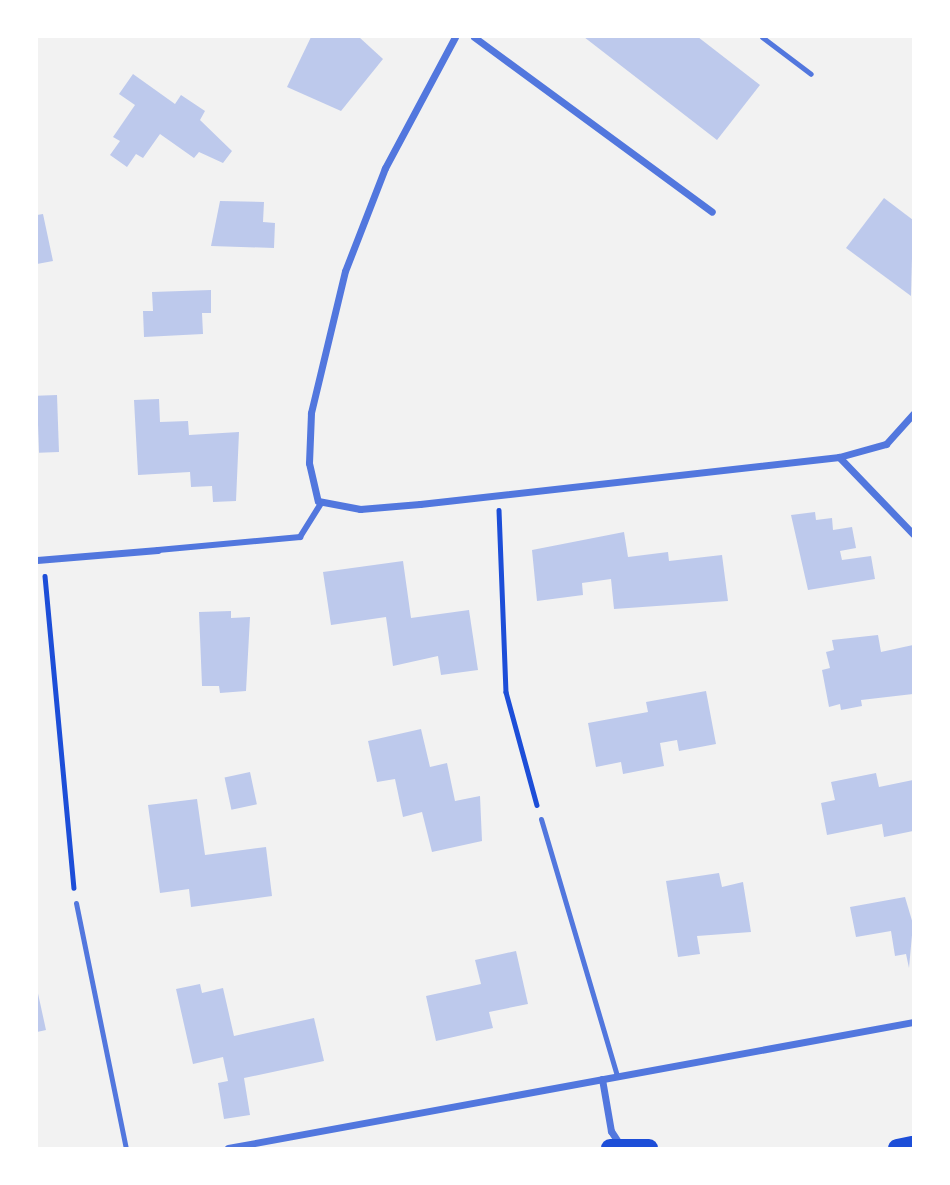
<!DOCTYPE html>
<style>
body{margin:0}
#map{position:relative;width:950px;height:1185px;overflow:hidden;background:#f2f2f2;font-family:Inter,sans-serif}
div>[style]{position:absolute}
.building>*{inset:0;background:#bdc9ec;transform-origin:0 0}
.path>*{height:4.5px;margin:-2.25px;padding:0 2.25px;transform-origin:2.25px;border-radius:2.25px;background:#1d4ed8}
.service>*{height:5px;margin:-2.5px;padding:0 2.5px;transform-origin:2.5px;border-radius:2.5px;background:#5277de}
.pedestrian>*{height:6px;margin:-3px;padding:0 3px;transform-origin:3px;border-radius:3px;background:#5277de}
.minor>*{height:7px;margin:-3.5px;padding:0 3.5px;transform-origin:3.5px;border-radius:3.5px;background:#5277de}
.primary>*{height:18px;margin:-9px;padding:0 9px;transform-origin:9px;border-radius:9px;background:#1d4ed8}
span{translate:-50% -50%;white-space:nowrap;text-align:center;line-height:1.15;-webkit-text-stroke:7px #fff;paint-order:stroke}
.frame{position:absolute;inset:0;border:38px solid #fff;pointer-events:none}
</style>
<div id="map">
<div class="building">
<div style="clip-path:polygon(311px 37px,359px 37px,383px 59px,341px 111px,287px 87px)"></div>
<div style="clip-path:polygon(584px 37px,698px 37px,760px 85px,717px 140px)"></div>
<div style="clip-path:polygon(133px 74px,175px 104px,181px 95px,205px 111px,200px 120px,232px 151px,223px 163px,199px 152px,194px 158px,160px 134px,143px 158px,136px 154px,127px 167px,110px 155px,120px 141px,113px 137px,135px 105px,119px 94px)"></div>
<div style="clip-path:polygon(884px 198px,913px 220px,911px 296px,846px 248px)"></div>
<div style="clip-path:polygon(220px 201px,264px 202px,263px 222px,275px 223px,274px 248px,211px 246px)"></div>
<div style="clip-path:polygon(43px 214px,53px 261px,37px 264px,37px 215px)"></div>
<div style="clip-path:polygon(211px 290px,211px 313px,202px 313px,203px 334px,144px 337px,143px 311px,153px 311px,152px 292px)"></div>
<div style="left:57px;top:395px;width:57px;height:20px;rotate:88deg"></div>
<div style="clip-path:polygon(159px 399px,160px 422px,188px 421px,189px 435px,239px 432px,236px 501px,213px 502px,212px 486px,191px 487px,190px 472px,138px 475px,134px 400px)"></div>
<div style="clip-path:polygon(815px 512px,816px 520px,832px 518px,833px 530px,852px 527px,856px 548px,840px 551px,842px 560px,871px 556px,875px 579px,808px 590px,791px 515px)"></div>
<div style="clip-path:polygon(624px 532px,628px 557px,668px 552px,669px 561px,722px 555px,728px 601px,614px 609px,611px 579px,582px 583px,583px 595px,537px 601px,532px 550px)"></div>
<div style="clip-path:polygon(403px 561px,411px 618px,469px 610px,478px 670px,441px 675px,438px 656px,393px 666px,386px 617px,331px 625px,323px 572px)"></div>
<div style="clip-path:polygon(231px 611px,231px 618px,250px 617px,246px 691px,220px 693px,219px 686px,202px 686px,199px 612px)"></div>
<div style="clip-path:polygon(878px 635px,881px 652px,913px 645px,913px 694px,861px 700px,862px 706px,841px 710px,840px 704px,829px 707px,822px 670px,830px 668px,826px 652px,834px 650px,832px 640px)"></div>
<div style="clip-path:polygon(706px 691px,716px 744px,679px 751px,677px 740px,660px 743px,664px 766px,623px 774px,621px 762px,596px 767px,588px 723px,648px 712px,646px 702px)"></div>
<div style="clip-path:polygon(421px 729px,430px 767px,447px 763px,455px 801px,480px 796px,482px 841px,432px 852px,422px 812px,403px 817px,395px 779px,377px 782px,368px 741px)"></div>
<div style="left:250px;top:772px;width:33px;height:26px;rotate:78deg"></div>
<div style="clip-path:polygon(876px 773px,879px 787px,913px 780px,913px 831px,884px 837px,882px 824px,827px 835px,821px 803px,835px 800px,831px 782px)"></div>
<div style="clip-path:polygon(197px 799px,205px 855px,266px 847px,272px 896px,191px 907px,189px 889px,160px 893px,148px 805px)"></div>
<div style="clip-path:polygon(719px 873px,722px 887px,743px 882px,751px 932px,697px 936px,700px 954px,678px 957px,666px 881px)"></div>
<div style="clip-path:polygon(905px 897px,913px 924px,909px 968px,906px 954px,895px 956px,891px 931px,856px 937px,850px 907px)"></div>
<div style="clip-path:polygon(516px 951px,528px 1004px,489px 1012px,493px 1028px,436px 1041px,426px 996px,481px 984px,475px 960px)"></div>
<div style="clip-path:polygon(200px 984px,202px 993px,223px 988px,234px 1036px,314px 1018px,324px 1061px,244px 1078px,250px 1115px,224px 1119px,218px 1083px,228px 1081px,223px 1057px,193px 1064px,176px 989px)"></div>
<div style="clip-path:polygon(37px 989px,46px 1030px,37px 1032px)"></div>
</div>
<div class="path">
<div style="left:499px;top:510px;width:182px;rotate:87.8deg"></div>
<div style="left:506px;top:692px;width:117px;rotate:74.7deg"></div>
<div style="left:45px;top:576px;width:313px;rotate:84.7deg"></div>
</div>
<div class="service">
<div style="left:762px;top:37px;width:61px;rotate:37.1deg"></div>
<div style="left:541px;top:819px;width:268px;rotate:73.5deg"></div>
<div style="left:76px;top:903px;width:250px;rotate:78.5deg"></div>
</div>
<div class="pedestrian">
<div style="left:158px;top:550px;width:143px;rotate:-5.2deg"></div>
<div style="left:300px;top:537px;width:39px;rotate:-58deg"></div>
</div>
<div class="minor">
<div style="left:455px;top:37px;width:149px;rotate:118.1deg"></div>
<div style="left:385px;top:168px;width:110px;rotate:111.2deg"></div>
<div style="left:345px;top:271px;width:146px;rotate:103.5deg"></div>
<div style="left:311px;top:413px;width:50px;rotate:92.3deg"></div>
<div style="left:309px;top:463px;width:39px;rotate:77deg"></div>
<div style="left:318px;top:501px;width:43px;rotate:10.8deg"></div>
<div style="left:360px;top:509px;width:60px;rotate:-4.8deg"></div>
<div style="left:420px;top:504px;width:422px;rotate:-6.4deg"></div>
<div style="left:839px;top:457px;width:107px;rotate:46.1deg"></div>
<div style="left:474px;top:37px;width:295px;rotate:36.3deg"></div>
<div style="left:839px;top:457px;width:49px;rotate:-15.5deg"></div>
<div style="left:886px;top:444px;width:40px;rotate:-48deg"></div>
<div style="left:37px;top:560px;width:121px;rotate:-4.7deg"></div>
<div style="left:602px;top:1079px;width:53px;rotate:80.2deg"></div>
<div style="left:611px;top:1131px;width:17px;rotate:57deg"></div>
<div style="left:228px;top:1148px;width:696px;rotate:-10.42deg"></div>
</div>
<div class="primary">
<div style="left:610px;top:1148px;width:39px"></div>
<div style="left:897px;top:1148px;width:16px;rotate:-11deg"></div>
</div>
<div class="frame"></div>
</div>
